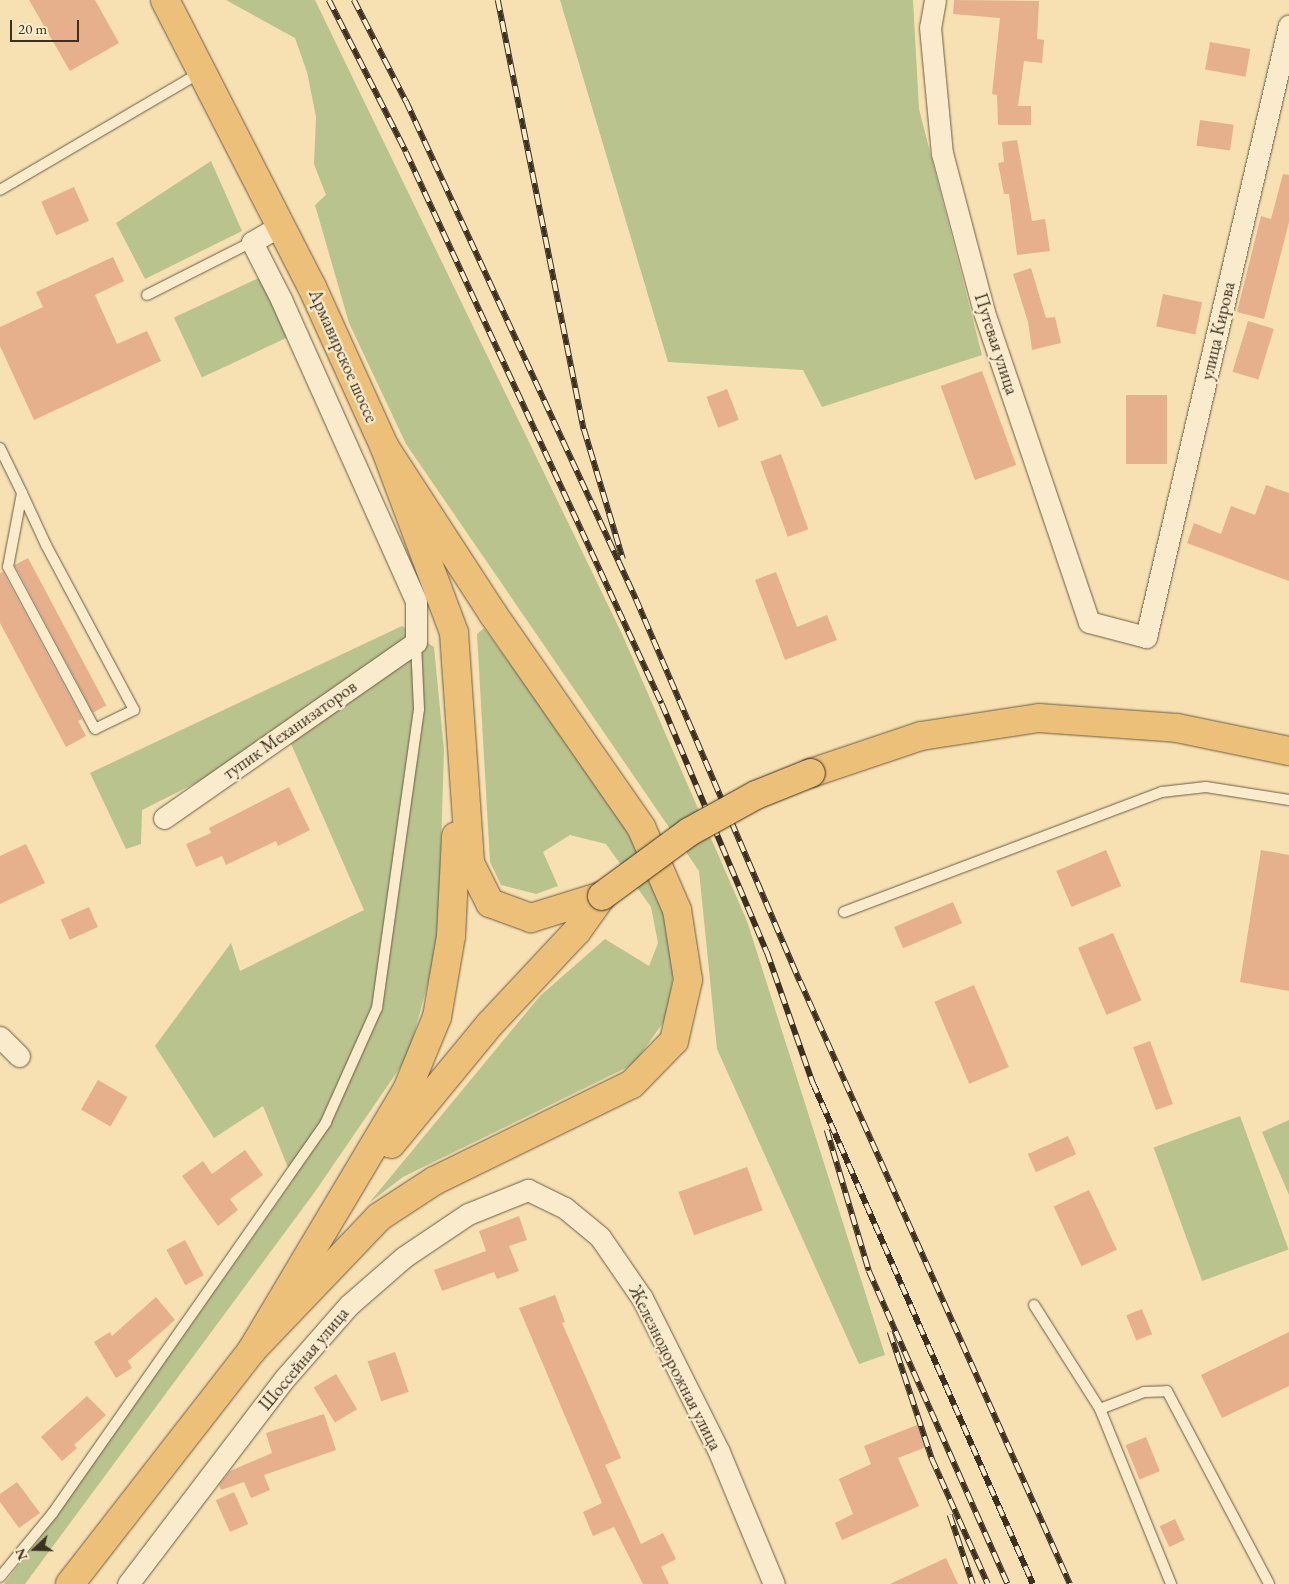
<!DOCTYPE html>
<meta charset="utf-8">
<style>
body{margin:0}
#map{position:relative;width:1289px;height:1584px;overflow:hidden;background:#f7e0b1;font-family:"EB Garamond",serif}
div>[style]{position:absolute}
.green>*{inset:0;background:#b9c38e;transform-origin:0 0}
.building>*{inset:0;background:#e7b08d;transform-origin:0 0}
.roads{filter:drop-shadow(0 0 1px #6b5c46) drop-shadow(0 0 1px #6b5c46)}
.service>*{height:10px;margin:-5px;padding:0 5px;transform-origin:5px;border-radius:5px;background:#faebcc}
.minor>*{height:21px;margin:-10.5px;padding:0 10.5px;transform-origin:10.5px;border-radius:10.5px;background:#faebcc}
.primary>*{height:28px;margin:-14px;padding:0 14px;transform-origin:14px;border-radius:14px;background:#ecc078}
.rail>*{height:5.5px;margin-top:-2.75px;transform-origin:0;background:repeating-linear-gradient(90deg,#faebcc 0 11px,#3c3022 0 22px);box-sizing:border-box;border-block:1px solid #3c3022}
.bridges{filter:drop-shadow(0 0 1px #3c3022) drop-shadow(0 0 1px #3c3022)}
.primary-bridge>*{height:28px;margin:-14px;padding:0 14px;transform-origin:14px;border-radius:14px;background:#ecc078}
span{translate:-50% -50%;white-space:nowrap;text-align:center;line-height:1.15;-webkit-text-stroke:4.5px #faebcc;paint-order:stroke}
.street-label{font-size:18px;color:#3c3022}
.north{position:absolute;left:10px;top:1524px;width:50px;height:50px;-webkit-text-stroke:4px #faebcc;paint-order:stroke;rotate:249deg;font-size:14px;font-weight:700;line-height:20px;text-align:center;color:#3c3022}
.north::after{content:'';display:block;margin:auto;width:18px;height:22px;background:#3c3022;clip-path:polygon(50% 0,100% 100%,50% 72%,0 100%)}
.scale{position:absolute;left:10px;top:20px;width:69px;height:22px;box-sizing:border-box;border:2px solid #3c3022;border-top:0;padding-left:6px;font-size:15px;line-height:18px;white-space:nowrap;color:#3c3022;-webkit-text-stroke:4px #faebcc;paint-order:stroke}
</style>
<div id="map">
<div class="green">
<div style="clip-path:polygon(226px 0,315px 0,622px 634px,747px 921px,885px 1355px,859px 1364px,717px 1049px,699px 871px,406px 444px,349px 323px,315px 205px,326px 195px,314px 164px,316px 117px,307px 72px,295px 38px)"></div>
<div style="clip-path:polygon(560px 0,913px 0,919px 109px,982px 355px,822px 407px,803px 370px,668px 362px)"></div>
<div style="clip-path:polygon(211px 161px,242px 231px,145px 279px,116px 223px)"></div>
<div style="left:261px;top:277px;width:66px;height:96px;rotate:65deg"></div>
<div style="clip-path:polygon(402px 626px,434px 647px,444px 750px,438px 946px,408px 1056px,314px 1193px,25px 1584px,4px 1584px,57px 1515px,293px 1180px,263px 1106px,214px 1138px,155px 1046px,231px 943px,240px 971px,364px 910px,288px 737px,142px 810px,141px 844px,126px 849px,90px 773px)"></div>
<div style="clip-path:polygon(484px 628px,632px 833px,663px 900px,675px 961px,667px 1017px,634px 1064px,403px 1177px,369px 1203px,540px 996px,605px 939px,649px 966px,658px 943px,651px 907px,606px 844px,570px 835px,543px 852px,558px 886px,536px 894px,501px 885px,490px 862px,477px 634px)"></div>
<div style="left:1240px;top:1116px;width:142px;height:92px;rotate:70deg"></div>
<div style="clip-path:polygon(1289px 1120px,1289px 1195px,1262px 1132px)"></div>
</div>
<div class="building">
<div style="clip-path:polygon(29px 0,95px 0,119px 43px,70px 71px)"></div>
<div style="clip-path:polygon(954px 0,1039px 1px,1037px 39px,1044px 40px,1042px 63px,1024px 61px,1018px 106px,1031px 106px,1031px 125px,998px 125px,997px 95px,992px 94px,1000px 18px,953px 14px)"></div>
<div style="left:1210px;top:42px;width:41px;height:28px;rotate:10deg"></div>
<div style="left:1200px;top:120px;width:34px;height:26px;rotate:8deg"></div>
<div style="clip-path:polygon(1017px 140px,1032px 221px,1045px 219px,1050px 251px,1017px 255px,1009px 194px,1004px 194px,998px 163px,1004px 162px,1002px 142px)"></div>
<div style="clip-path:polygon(1283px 174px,1289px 175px,1289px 222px,1264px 319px,1237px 312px,1261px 216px,1271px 219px)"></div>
<div style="left:74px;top:187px;width:37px;height:36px;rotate:66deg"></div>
<div style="clip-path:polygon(113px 257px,124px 281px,95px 295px,117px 344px,147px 331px,161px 361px,34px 420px,0 346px,0 327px,43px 307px,36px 292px)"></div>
<div style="clip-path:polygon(1031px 268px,1046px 318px,1055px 317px,1061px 343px,1032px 350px,1028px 322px,1013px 274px)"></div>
<div style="left:1163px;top:294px;width:40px;height:33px;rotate:12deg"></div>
<div style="left:1248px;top:321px;width:27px;height:53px;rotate:17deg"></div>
<div style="left:982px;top:371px;width:100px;height:44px;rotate:70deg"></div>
<div style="left:727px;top:389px;width:33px;height:22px;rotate:69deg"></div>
<div style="left:1126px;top:395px;width:41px;height:69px"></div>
<div style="left:781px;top:454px;width:80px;height:22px;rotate:70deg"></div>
<div style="clip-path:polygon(1266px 485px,1289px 493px,1289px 581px,1187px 543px,1194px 523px,1221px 534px,1231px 506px,1255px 515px)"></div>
<div style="left:28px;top:558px;width:167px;height:15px;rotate:62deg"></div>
<div style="clip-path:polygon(3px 572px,82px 719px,78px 721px,86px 736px,66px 747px,0 623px,0 573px)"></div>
<div style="clip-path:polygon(776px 572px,797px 627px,827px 615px,837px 640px,785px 660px,755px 580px)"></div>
<div style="clip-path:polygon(289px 787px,310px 830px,278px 846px,276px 841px,226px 865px,222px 856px,196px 867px,186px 844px,211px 833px,209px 828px)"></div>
<div style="clip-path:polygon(26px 844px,45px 883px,0 904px,0 856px)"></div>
<div style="left:1106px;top:850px;width:39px;height:54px;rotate:67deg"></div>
<div style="clip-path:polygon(1261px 850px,1289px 855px,1289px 991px,1240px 982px)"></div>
<div style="left:953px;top:902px;width:23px;height:64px;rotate:67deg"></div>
<div style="left:89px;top:907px;width:22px;height:31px;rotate:66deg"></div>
<div style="left:1113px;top:933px;width:73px;height:38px;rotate:67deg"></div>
<div style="left:974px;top:985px;width:89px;height:43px;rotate:67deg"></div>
<div style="left:1150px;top:1041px;width:67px;height:18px;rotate:70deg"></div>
<div style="left:98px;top:1080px;width:34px;height:34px;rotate:30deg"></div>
<div style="left:1068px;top:1136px;width:20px;height:44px;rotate:66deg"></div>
<div style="clip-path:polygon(245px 1150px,263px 1175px,230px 1199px,238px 1210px,218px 1226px,182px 1176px,203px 1161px,212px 1174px)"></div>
<div style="left:747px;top:1167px;width:46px;height:73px;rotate:70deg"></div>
<div style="left:1089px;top:1190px;width:66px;height:39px;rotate:65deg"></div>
<div style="clip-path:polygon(519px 1216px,527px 1240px,509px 1246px,519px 1271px,497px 1279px,494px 1272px,442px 1291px,434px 1270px,486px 1251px,479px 1231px)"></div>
<div style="left:185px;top:1240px;width:40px;height:21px;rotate:62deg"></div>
<div style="clip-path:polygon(555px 1295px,565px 1322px,562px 1323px,621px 1458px,605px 1465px,641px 1544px,663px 1533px,676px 1559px,661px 1567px,669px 1584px,643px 1584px,614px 1527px,593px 1536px,583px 1512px,602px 1503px,519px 1308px)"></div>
<div style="clip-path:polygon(156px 1297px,175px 1320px,128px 1361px,132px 1368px,116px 1378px,94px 1342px,110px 1332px,112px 1336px)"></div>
<div style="left:1142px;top:1309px;width:27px;height:17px;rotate:68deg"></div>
<div style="clip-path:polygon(1289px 1332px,1289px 1386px,1222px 1418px,1201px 1375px)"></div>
<div style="left:395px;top:1352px;width:42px;height:29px;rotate:71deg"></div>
<div style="left:336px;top:1374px;width:41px;height:26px;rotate:59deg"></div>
<div style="clip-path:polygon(87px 1396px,106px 1415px,74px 1445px,77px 1448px,62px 1461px,41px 1437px)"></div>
<div style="clip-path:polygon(324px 1414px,336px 1450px,264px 1475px,270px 1490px,251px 1498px,244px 1482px,221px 1490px,219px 1485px,230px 1471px,272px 1453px,266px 1433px)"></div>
<div style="clip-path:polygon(917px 1425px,926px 1447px,898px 1458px,919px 1506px,842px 1540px,835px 1523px,853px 1514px,839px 1479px,871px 1464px,864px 1446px)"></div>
<div style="left:1146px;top:1437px;width:37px;height:22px;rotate:68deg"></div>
<div style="clip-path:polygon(17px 1482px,40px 1513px,19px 1528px,0 1502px,0 1494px)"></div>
<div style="left:234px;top:1492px;width:35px;height:20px;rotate:66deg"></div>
<div style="left:1175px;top:1519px;width:23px;height:17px;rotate:65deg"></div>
<div style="clip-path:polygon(946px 1558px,958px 1584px,890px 1584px)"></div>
</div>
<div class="roads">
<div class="service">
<div style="left:0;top:190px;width:233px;rotate:-30.4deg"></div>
<div style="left:147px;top:295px;width:118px;rotate:-26.8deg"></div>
<div style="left:0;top:448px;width:50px;rotate:63.9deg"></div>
<div style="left:22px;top:493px;width:57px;rotate:65.2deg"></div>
<div style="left:46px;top:545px;width:187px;rotate:61.9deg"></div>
<div style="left:134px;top:710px;width:43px;rotate:154deg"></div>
<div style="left:95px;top:729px;width:184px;rotate:-118.2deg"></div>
<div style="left:8px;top:567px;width:75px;rotate:-79.3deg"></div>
<div style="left:844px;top:912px;width:340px;rotate:-20.7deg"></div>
<div style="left:1162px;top:792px;width:44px;rotate:-6.5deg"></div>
<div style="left:1206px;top:787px;width:84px;rotate:8.9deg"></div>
<div style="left:1034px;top:1305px;width:123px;rotate:57.6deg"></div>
<div style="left:1100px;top:1409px;width:189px;rotate:67.9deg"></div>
<div style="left:1100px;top:1409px;width:47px;rotate:-21.1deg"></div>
<div style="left:1144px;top:1392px;width:23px;rotate:-2deg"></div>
<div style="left:1167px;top:1391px;width:218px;rotate:62.1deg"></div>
<div style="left:0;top:1577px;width:82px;rotate:-50.5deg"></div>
<div style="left:52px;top:1514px;width:478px;rotate:-55deg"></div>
<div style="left:326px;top:1122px;width:125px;rotate:-65.9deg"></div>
<div style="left:377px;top:1008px;width:302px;rotate:-82deg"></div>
<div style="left:419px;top:709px;width:67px;rotate:-92.6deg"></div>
</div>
<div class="minor">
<div style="left:935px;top:0;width:27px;rotate:100deg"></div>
<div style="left:930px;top:27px;width:127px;rotate:84.6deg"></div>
<div style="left:942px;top:153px;width:164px;rotate:75.2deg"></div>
<div style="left:984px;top:312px;width:327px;rotate:71.3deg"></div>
<div style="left:1089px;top:622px;width:59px;rotate:14.7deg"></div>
<div style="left:1146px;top:637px;width:628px;rotate:-76.85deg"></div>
<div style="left:164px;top:818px;width:307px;rotate:-34.9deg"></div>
<div style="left:416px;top:642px;width:41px;rotate:-90deg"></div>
<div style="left:416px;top:601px;width:329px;rotate:-114.1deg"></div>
<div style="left:282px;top:301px;width:66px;rotate:-117deg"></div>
<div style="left:252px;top:242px;width:34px;rotate:-30deg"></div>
<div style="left:0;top:1037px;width:27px;rotate:45deg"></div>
<div style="left:128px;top:1584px;width:259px;rotate:-52.7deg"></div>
<div style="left:285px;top:1378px;width:97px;rotate:-48.8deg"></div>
<div style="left:349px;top:1305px;width:73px;rotate:-41.1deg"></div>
<div style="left:404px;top:1257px;width:77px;rotate:-33.9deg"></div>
<div style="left:468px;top:1214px;width:65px;rotate:-21.8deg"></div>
<div style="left:528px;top:1190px;width:41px;rotate:25.9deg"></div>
<div style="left:565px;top:1208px;width:45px;rotate:39.6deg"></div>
<div style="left:600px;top:1237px;width:74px;rotate:55.5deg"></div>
<div style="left:642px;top:1298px;width:172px;rotate:63.4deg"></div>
<div style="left:719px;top:1452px;width:143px;rotate:67.4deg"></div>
</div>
<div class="primary">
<div style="left:165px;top:0;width:322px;rotate:62.9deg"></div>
<div style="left:312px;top:287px;width:177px;rotate:65.6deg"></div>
<div style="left:385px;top:448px;width:197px;rotate:69.5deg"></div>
<div style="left:454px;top:633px;width:231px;rotate:86deg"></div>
<div style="left:470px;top:863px;width:45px;rotate:63.4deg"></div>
<div style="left:490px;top:903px;width:44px;rotate:20.1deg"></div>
<div style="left:531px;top:918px;width:74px;rotate:-17.2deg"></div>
<div style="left:811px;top:773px;width:116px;rotate:-18.6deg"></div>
<div style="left:921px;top:736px;width:119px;rotate:-8.7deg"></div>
<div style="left:1039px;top:718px;width:138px;rotate:4.1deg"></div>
<div style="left:1177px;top:728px;width:114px;rotate:11.6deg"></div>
<div style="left:391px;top:1144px;width:156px;rotate:-50.5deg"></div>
<div style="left:490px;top:1024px;width:127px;rotate:-46.9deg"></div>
<div style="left:577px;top:931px;width:43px;rotate:-54.5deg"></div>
<div style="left:252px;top:1350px;width:184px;rotate:-46.3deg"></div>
<div style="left:379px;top:1217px;width:66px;rotate:-33.2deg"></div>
<div style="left:434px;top:1181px;width:220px;rotate:-26.1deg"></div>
<div style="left:632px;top:1084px;width:60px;rotate:-45.7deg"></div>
<div style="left:674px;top:1041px;width:63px;rotate:-77.1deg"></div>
<div style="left:688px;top:980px;width:71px;rotate:-98.9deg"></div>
<div style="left:677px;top:910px;width:90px;rotate:-113.4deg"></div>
<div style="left:641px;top:827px;width:259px;rotate:-124.8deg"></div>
<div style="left:493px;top:614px;width:198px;rotate:-123deg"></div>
<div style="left:70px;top:1584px;width:296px;rotate:-52.1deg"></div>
<div style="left:252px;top:1350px;width:303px;rotate:-59.2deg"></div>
<div style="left:407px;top:1090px;width:79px;rotate:-67.7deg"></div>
<div style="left:437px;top:1017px;width:82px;rotate:-80.2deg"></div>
<div style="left:451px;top:936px;width:100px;rotate:-87.1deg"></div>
</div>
</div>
<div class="rail">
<div style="left:329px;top:0;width:170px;rotate:63.1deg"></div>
<div style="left:406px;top:152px;width:608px;rotate:65.12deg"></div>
<div style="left:662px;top:704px;width:269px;rotate:67.1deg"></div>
<div style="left:767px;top:952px;width:139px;rotate:70.7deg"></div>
<div style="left:813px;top:1083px;width:547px;rotate:66.29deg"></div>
<div style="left:354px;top:0;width:114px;rotate:62.8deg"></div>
<div style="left:406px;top:101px;width:549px;rotate:65.21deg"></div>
<div style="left:636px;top:599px;width:416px;rotate:66.8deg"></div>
<div style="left:800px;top:981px;width:661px;rotate:65.88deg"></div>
<div style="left:498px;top:0;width:438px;rotate:78.7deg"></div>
<div style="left:584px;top:429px;width:136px;rotate:73.3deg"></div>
<div style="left:827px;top:1130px;width:147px;rotate:73.4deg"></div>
<div style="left:869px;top:1271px;width:342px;rotate:66.1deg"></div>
<div style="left:890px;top:1332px;width:134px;rotate:71.7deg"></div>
<div style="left:932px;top:1459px;width:137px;rotate:65.9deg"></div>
<div style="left:950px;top:1515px;width:73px;rotate:71.6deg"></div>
</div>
<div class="bridges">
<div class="primary-bridge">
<div style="left:602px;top:896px;width:108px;rotate:-36.3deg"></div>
<div style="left:689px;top:832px;width:77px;rotate:-28.9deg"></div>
<div style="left:756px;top:795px;width:59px;rotate:-21.8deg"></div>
</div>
</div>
<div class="street-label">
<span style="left:1218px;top:331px;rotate:-77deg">улица Кирова</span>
<span style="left:996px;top:344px;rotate:72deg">Путевая улица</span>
<span style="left:343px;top:356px;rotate:66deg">Армавирское шоссе</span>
<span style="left:290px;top:730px;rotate:-35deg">тупик Механизаторов</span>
<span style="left:304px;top:1359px;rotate:-50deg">Шоссейная улица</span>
<span style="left:675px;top:1368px;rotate:63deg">Железнодорожная улица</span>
</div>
<div class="north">N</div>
<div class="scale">20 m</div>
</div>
